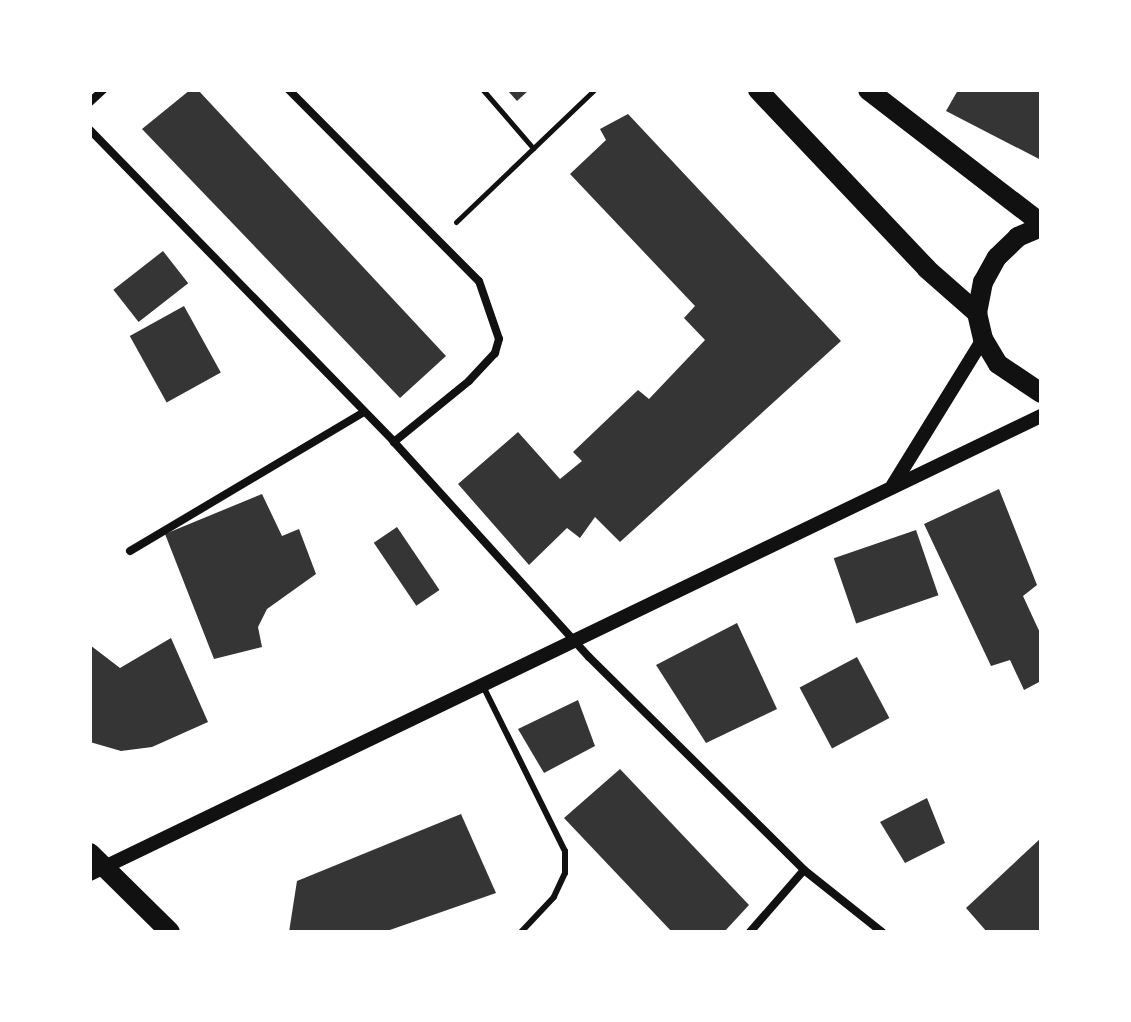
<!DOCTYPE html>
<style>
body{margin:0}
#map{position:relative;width:1131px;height:1022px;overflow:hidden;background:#fff;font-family:"Fira Sans",sans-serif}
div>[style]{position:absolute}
.building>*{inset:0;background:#353535;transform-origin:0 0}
.path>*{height:5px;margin:-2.5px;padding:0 2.5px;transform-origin:2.5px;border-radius:2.5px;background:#111}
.service>*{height:6px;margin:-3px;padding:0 3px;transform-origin:3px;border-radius:3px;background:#111}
.minor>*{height:8px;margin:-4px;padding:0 4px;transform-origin:4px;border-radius:4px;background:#111}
.tertiary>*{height:14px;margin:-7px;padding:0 7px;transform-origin:7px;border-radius:7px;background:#111}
.primary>*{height:20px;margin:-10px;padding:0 10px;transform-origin:10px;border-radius:10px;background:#111}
span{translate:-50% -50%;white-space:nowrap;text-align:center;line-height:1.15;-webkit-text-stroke:6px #fff;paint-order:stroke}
.frame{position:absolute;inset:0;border:92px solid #fff;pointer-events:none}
</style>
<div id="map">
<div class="building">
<div style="clip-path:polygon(190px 90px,198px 90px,446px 356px,400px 398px,142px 129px)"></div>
<div style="clip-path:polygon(507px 90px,529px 90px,517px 101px)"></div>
<div style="clip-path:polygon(958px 90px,1041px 90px,1041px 160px,946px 111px)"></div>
<div style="clip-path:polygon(628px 114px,841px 341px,620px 542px,595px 517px,580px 538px,567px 528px,529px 565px,458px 484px,518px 432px,560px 479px,582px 461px,573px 452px,638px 390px,649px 399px,705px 340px,684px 318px,695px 306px,570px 174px,606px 140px,600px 129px)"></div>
<div style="left:163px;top:251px;width:41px;height:63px;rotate:52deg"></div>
<div style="left:184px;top:306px;width:76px;height:62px;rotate:61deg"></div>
<div style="clip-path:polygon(999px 489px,1037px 585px,1023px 596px,1041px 635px,1041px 681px,1024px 690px,1010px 660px,991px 666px,924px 524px)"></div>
<div style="clip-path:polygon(262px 494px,282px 536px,299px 529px,316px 574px,267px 609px,258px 627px,262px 647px,214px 659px,165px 534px)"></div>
<div style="left:397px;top:527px;width:76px;height:28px;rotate:56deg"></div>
<div style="left:916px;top:530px;width:69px;height:87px;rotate:71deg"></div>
<div style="clip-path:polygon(737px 623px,777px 709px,706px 743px,656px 665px)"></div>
<div style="clip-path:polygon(171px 638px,208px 722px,152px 747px,121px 751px,90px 742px,90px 645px,120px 668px)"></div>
<div style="left:857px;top:657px;width:69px;height:65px;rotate:62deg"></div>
<div style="clip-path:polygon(578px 700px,595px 746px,544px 773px,518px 729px)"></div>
<div style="clip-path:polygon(620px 769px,749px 905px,724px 932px,672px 932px,564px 818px)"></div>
<div style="clip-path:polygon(927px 798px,945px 843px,905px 863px,880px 822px)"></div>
<div style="clip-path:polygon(461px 814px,496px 893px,384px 932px,289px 932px,297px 881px)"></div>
<div style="clip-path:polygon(1041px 838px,1041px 932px,987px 932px,966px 908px)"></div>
</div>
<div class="path">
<div style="left:483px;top:90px;width:77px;rotate:49.2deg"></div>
<div style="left:456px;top:222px;width:191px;rotate:-43.7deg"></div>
</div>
<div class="service">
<div style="left:483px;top:686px;width:184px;rotate:63.6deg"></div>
<div style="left:565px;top:851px;width:22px;rotate:90deg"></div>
<div style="left:565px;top:873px;width:26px;rotate:115deg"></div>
<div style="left:554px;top:897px;width:48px;rotate:133.3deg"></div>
</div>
<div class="minor">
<div style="left:289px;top:90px;width:269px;rotate:45.2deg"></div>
<div style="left:479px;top:281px;width:61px;rotate:71deg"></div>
<div style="left:499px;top:339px;width:15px;rotate:106deg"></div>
<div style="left:495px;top:353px;width:38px;rotate:133deg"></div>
<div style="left:469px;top:381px;width:97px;rotate:140.9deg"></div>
<div style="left:90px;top:102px;width:18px;rotate:-43deg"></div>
<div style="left:90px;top:130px;width:436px;rotate:45.7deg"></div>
<div style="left:394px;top:442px;width:290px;rotate:47.8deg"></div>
<div style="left:589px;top:657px;width:303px;rotate:44.7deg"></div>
<div style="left:804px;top:870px;width:100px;rotate:38.5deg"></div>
<div style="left:130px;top:551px;width:270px;rotate:-30.7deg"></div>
<div style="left:750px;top:932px;width:82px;rotate:-48.9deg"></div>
</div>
<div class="tertiary">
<div style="left:893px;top:485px;width:172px;rotate:-58.3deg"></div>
<div style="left:90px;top:874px;width:1056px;rotate:-25.72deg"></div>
</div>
<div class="primary">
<div style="left:758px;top:90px;width:246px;rotate:46.6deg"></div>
<div style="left:927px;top:269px;width:67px;rotate:41.3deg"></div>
<div style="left:868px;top:90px;width:218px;rotate:37.6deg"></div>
<div style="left:1041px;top:227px;width:25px;rotate:157deg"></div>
<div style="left:1018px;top:237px;width:29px;rotate:136deg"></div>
<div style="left:997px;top:257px;width:29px;rotate:119deg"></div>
<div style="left:983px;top:282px;width:32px;rotate:101deg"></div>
<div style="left:977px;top:313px;width:27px;rotate:77deg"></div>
<div style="left:983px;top:339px;width:29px;rotate:59deg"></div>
<div style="left:998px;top:364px;width:52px;rotate:34deg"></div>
<div style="left:90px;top:853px;width:112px;rotate:44.6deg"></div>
</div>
<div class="frame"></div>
</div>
